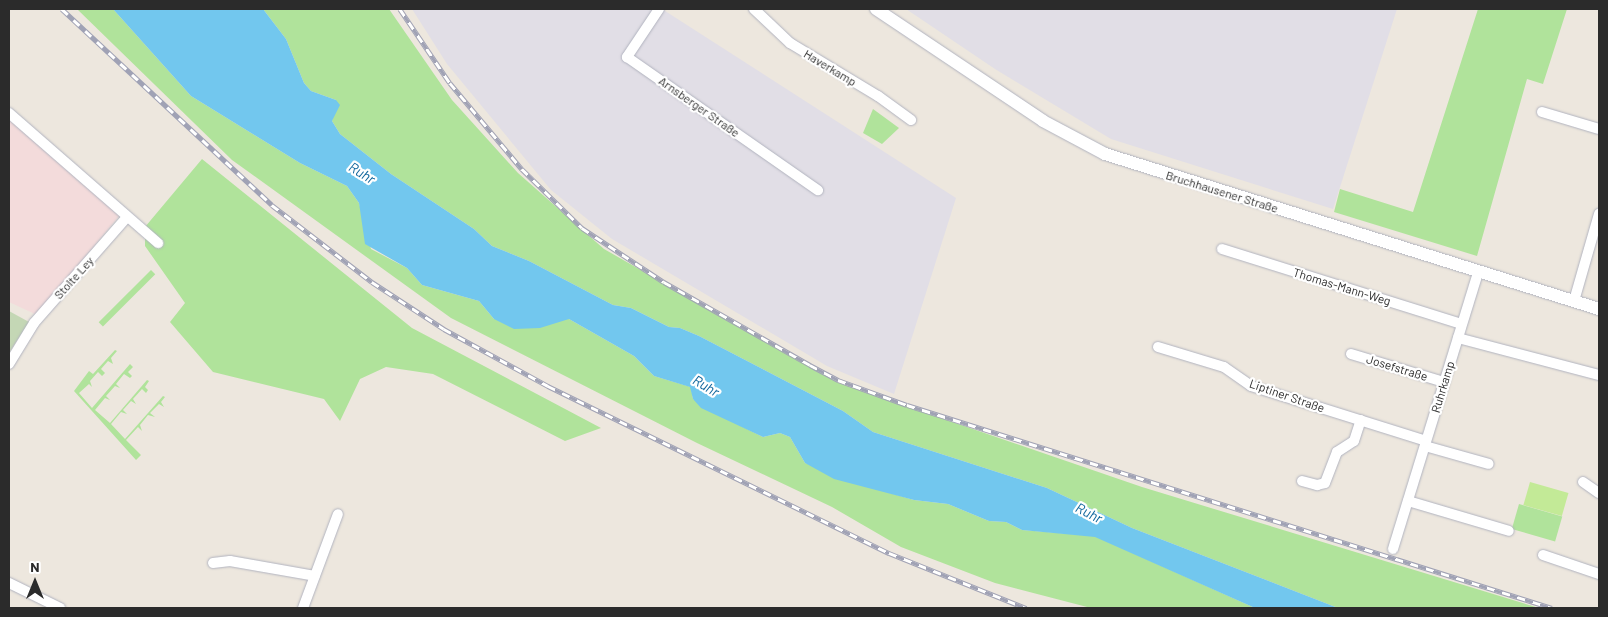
<!DOCTYPE html>
<meta charset="utf-8">
<style>
body{margin:0}
#map{position:relative;width:1608px;height:617px;overflow:hidden;background:#ede7de;font-family:Barlow,sans-serif}
div>[style]{position:absolute}
.industrial>*{inset:0;background:#e1dee6}
.medical>*{inset:0;background:#f3dbdb}
.green>*{inset:0;background:#b0e39b;transform-origin:0 0}
.cemetery>*{inset:0;background:#c4d7b5}
.pitch>*{inset:0;background:#c3ea97;transform-origin:0 0}
.water>*{inset:0;background:#72c7ee}
.roads{filter:drop-shadow(0 0 1px #b1b3bf) drop-shadow(0 0 1px #b1b3bf)}
.minor>*{height:10px;margin:-5px;padding:0 5px;transform-origin:5px;border-radius:5px;background:#fff}
.tertiary>*{height:12px;margin:-6px;padding:0 6px;transform-origin:6px;border-radius:6px;background:#fff}
.rail>*{height:4.5px;margin-top:-2.25px;transform-origin:0;background:repeating-linear-gradient(90deg,#fff 0 8px,#a0a2b5 0 16px);box-sizing:border-box;border-block:1px solid #a0a2b5}
span{translate:-50% -50%;white-space:nowrap;text-align:center;line-height:1.15;-webkit-text-stroke:4.5px #fff;paint-order:stroke}
.street-label{font-size:12px;color:#2b2b2b}
.water-label{font-size:14px;color:#0e659c;font-style:italic}
.frame{position:absolute;inset:0;border:10px solid #2b2b2b;pointer-events:none}
.north{position:absolute;left:10px;top:557px;width:50px;height:50px;-webkit-text-stroke:4px #fff;paint-order:stroke;rotate:0deg;font-size:14px;font-weight:700;line-height:20px;text-align:center;color:#2b2b2b}
.north::after{content:'';display:block;margin:auto;width:18px;height:22px;background:#2b2b2b;clip-path:polygon(50% 0,100% 100%,50% 72%,0 100%)}
</style>
<div id="map">
<div class="industrial">
<div style="clip-path:polygon(412px 9px,662px 9px,956px 198px,894px 394px,827px 366px,612px 239px,551px 190px,447px 64px)"></div>
<div style="clip-path:polygon(906px 9px,1397px 9px,1333px 209px,1111px 139px,995px 69px)"></div>
</div>
<div class="medical">
<div style="clip-path:polygon(9px 120px,119px 216px,37px 315px,9px 302px)"></div>
</div>
<div class="green">
<div style="clip-path:polygon(77px 9px,113px 9px,191px 96px,300px 163px,347px 186px,359px 203px,371px 249px,407px 268px,422px 285px,479px 301px,494px 319px,569px 319px,634px 356px,654px 376px,691px 387px,693px 399px,743px 427px,763px 437px,780px 433px,790px 437px,805px 463px,876px 489px,914px 500px,948px 504px,989px 521px,1006px 522px,1022px 530px,1095px 536px,1255px 608px,1091px 608px,995px 583px,901px 547px,832px 507px,697px 443px,451px 318px,232px 160px)"></div>
<div style="clip-path:polygon(263px 9px,389px 9px,452px 100px,518px 173px,604px 249px,839px 383px,1142px 487px,1539px 608px,1338px 608px,1132px 528px,1047px 488px,873px 432px,843px 411px,699px 336px,680px 328px,669px 327px,631px 308px,613px 305px,529px 261px,492px 246px,474px 229px,391px 174px,340px 134px,332px 121px,336px 100px,311px 91px,304px 83px,286px 39px)"></div>
<div style="clip-path:polygon(1478px 9px,1567px 9px,1543px 84px,1527px 79px,1477px 256px,1334px 212px,1340px 189px,1413px 212px)"></div>
<div style="clip-path:polygon(873px 109px,899px 128px,882px 144px,863px 133px)"></div>
<div style="clip-path:polygon(202px 159px,412px 328px,601px 428px,565px 441px,433px 374px,386px 367px,360px 379px,340px 421px,324px 399px,213px 372px,170px 322px,185px 303px,145px 246px,145px 227px)"></div>
<div style="left:151px;top:270px;width:6px;height:74px;rotate:45deg"></div>
<div style="clip-path:polygon(115px 350px,117px 351px,111px 358px,113px 364px,108px 361px,101px 369px,105px 373px,102px 376px,98px 372px,90px 381px,92px 387px,89px 384px,79px 393px,92px 408px,130px 364px,133px 367px,128px 372px,132px 376px,130px 378px,124px 374px,116px 384px,120px 388px,115px 386px,106px 396px,110px 400px,105px 398px,95px 410px,110px 423px,147px 380px,149px 381px,145px 387px,148px 390px,146px 393px,142px 389px,133px 399px,136px 404px,131px 401px,123px 410px,127px 414px,121px 412px,111px 424px,125px 439px,163px 396px,165px 397px,161px 402px,164px 407px,159px 404px,150px 413px,155px 417px,148px 415px,140px 425px,142px 431px,138px 427px,126px 440px,141px 455px,136px 460px,74px 391px,89px 371px,93px 374px)"></div>
<div style="left:1519px;top:504px;width:45px;height:26px;rotate:16deg"></div>
</div>
<div class="cemetery">
<div style="clip-path:polygon(9px 311px,29px 322px,9px 353px)"></div>
</div>
<div class="pitch">
<div style="left:1530px;top:482px;width:40px;height:24px;rotate:16deg"></div>
</div>
<div class="water">
<div style="clip-path:polygon(113px 9px,263px 9px,286px 39px,304px 83px,311px 91px,336px 100px,340px 105px,332px 121px,340px 134px,391px 174px,474px 229px,492px 246px,529px 261px,613px 305px,631px 308px,669px 327px,680px 328px,699px 336px,843px 411px,873px 432px,1047px 488px,1132px 528px,1338px 608px,1255px 608px,1095px 537px,1022px 530px,1006px 522px,989px 521px,948px 504px,914px 500px,834px 479px,805px 463px,790px 437px,780px 433px,763px 437px,701px 408px,693px 399px,690px 387px,654px 376px,634px 356px,569px 319px,540px 328px,514px 329px,494px 319px,479px 301px,422px 285px,407px 268px,365px 244px,359px 203px,347px 186px,300px 163px,191px 96px)"></div>
</div>
<div class="roads">
<div class="minor">
<div style="left:659px;top:9px;width:58px;rotate:123.7deg"></div>
<div style="left:627px;top:57px;width:233px;rotate:34.9deg"></div>
<div style="left:754px;top:9px;width:50px;rotate:43.4deg"></div>
<div style="left:790px;top:43px;width:103px;rotate:31.1deg"></div>
<div style="left:878px;top:96px;width:41px;rotate:36deg"></div>
<div style="left:1542px;top:112px;width:59px;rotate:16.6deg"></div>
<div style="left:9px;top:113px;width:198px;rotate:41.1deg"></div>
<div style="left:1222px;top:249px;width:251px;rotate:17.4deg"></div>
<div style="left:1574px;top:301px;width:91px;rotate:-74deg"></div>
<div style="left:1458px;top:338px;width:146px;rotate:14.7deg"></div>
<div style="left:1158px;top:347px;width:69px;rotate:16.9deg"></div>
<div style="left:1224px;top:367px;width:33px;rotate:35deg"></div>
<div style="left:1251px;top:386px;width:183px;rotate:17.4deg"></div>
<div style="left:1351px;top:354px;width:97px;rotate:16.8deg"></div>
<div style="left:9px;top:364px;width:48px;rotate:-58.6deg"></div>
<div style="left:34px;top:323px;width:141px;rotate:-48.7deg"></div>
<div style="left:1425px;top:446px;width:66px;rotate:15.7deg"></div>
<div style="left:1302px;top:481px;width:16px;rotate:15deg"></div>
<div style="left:1317px;top:485px;width:8px;rotate:-14deg"></div>
<div style="left:1325px;top:483px;width:33px;rotate:-69deg"></div>
<div style="left:1337px;top:452px;width:20px;rotate:-33deg"></div>
<div style="left:1354px;top:441px;width:22px;rotate:-72deg"></div>
<div style="left:1583px;top:482px;width:19px;rotate:35deg"></div>
<div style="left:1408px;top:501px;width:105px;rotate:16.5deg"></div>
<div style="left:1393px;top:549px;width:290px;rotate:-72.9deg"></div>
<div style="left:1543px;top:555px;width:59px;rotate:18.7deg"></div>
<div style="left:213px;top:563px;width:17px;rotate:-7deg"></div>
<div style="left:230px;top:561px;width:86px;rotate:10deg"></div>
<div style="left:9px;top:583px;width:57px;rotate:26.1deg"></div>
<div style="left:303px;top:608px;width:100px;rotate:-69.6deg"></div>
</div>
<div class="tertiary">
<div style="left:876px;top:9px;width:201px;rotate:33.8deg"></div>
<div style="left:1043px;top:121px;width:70px;rotate:28deg"></div>
<div style="left:1105px;top:154px;width:518px;rotate:17.42deg"></div>
</div>
</div>
<div class="rail">
<div style="left:62px;top:9px;width:287px;rotate:43deg"></div>
<div style="left:272px;top:205px;width:126px;rotate:37.6deg"></div>
<div style="left:372px;top:282px;width:86px;rotate:33.1deg"></div>
<div style="left:444px;top:329px;width:119px;rotate:28.7deg"></div>
<div style="left:548px;top:386px;width:380px;rotate:26.1deg"></div>
<div style="left:889px;top:553px;width:148px;rotate:21.9deg"></div>
<div style="left:400px;top:9px;width:89px;rotate:56deg"></div>
<div style="left:450px;top:83px;width:112px;rotate:50.1deg"></div>
<div style="left:522px;top:169px;width:84px;rotate:44.5deg"></div>
<div style="left:582px;top:228px;width:98px;rotate:33.4deg"></div>
<div style="left:664px;top:282px;width:168px;rotate:29.6deg"></div>
<div style="left:810px;top:365px;width:32px;rotate:28deg"></div>
<div style="left:838px;top:380px;width:73px;rotate:19.9deg"></div>
<div style="left:907px;top:405px;width:676px;rotate:17.47deg"></div>
</div>
<div class="street-label">
<span style="left:830px;top:68px;rotate:31deg">Haverkamp</span>
<span style="left:699px;top:107px;rotate:35deg">Arnsberger Straße</span>
<span style="left:1222px;top:192px;rotate:17deg">Bruchhausener Straße</span>
<span style="left:74px;top:278px;rotate:-48deg">Stolte Ley</span>
<span style="left:1342px;top:287px;rotate:17deg">Thomas-Mann-Weg</span>
<span style="left:1397px;top:368px;rotate:17deg">Josefstraße</span>
<span style="left:1443px;top:387px;rotate:-73deg">Ruhrkamp</span>
<span style="left:1287px;top:396px;rotate:19deg">Liptiner Straße</span>
</div>
<div class="water-label">
<span style="left:362px;top:173px;rotate:32deg">Ruhr</span>
<span style="left:706px;top:386px;rotate:31deg">Ruhr</span>
<span style="left:1089px;top:513px;rotate:27deg">Ruhr</span>
</div>
<div class="frame"></div>
<div class="north">N</div>
</div>
